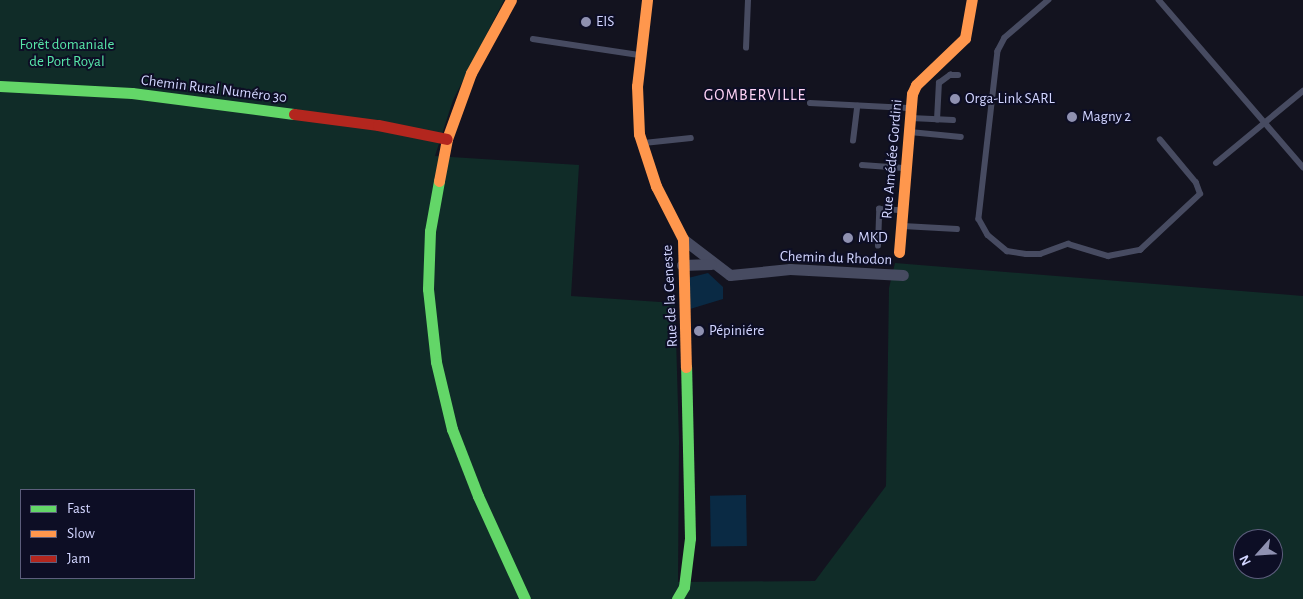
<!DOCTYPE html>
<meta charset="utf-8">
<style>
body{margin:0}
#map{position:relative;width:1303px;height:599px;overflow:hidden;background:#13131f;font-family:"Alegreya Sans",sans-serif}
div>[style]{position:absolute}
.green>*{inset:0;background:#102c28}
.water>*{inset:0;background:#0a2a44;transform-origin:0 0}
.lane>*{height:5.5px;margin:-2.75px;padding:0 2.75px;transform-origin:2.75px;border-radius:2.75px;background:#474b61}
.street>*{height:11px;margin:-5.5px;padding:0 5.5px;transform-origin:5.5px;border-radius:5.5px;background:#474b61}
.fast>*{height:11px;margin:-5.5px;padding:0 5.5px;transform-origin:5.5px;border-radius:5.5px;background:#63d668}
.slow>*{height:11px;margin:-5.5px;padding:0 5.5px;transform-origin:5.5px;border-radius:5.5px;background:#ff974d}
.jam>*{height:11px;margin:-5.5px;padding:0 5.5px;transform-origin:5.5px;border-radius:5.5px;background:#b3261e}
.dots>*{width:14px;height:14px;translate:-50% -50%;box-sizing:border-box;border:2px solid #0d0e25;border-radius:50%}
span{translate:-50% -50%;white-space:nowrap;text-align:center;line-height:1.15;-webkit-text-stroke:4px #0d0e25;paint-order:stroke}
.poi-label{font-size:15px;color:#d2d5ff}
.left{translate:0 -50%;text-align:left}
.park-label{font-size:15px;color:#57e5a8}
.street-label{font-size:15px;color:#d2d5ff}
.neighbourhood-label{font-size:16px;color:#ffd4f7;letter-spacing:1px}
.legend{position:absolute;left:20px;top:489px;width:175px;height:90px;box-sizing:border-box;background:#0d0e25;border:1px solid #5c5e7c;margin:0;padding:6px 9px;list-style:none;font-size:15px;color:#d2d5ff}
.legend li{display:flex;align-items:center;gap:10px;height:25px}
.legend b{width:25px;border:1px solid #5c5e7c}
.north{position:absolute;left:1233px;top:529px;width:50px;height:50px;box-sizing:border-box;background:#0d0e25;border:1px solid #5c5e7c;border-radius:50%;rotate:244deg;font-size:14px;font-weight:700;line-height:20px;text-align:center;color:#d2d5ff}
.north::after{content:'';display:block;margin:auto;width:18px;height:22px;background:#8f91b1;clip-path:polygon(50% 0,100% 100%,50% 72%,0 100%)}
</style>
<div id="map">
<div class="green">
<div style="clip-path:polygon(evenodd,0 0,504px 0,453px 100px,435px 156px,579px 165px,571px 296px,675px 303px,679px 441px,678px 582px,815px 581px,886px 486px,889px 288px,895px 263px,1303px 296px,1303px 599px,0 599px,0 0,21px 490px,194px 490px,194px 578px,21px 578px,21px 490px,0 0,1243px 539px,1273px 539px,1273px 569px,1243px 569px,1243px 539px)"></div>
</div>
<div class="water">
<div style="clip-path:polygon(708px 273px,723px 287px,723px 299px,690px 309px,688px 278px)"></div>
<div style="left:746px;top:495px;width:51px;height:36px;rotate:89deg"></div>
</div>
<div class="lane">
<div style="left:1049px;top:0;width:58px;rotate:139.2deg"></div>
<div style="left:1005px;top:38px;width:15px;rotate:118deg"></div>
<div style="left:998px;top:51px;width:169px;rotate:96.5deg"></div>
<div style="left:979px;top:219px;width:18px;rotate:61deg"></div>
<div style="left:988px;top:235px;width:25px;rotate:40deg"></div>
<div style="left:1007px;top:251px;width:19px;rotate:9deg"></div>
<div style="left:1026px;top:254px;width:14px"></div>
<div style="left:1040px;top:254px;width:30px;rotate:-20deg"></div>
<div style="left:1068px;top:244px;width:42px;rotate:16.7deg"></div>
<div style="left:1108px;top:256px;width:33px;rotate:-11deg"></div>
<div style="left:1140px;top:250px;width:82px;rotate:-43deg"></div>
<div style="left:1200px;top:194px;width:12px;rotate:-110deg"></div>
<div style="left:1196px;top:183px;width:56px;rotate:-129.9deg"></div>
<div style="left:1159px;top:0;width:221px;rotate:49.2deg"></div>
<div style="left:533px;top:39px;width:107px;rotate:8.6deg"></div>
<div style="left:746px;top:48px;width:48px;rotate:-87.6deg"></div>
<div style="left:810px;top:103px;width:98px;rotate:2.9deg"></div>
<div style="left:911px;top:118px;width:42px;rotate:2.7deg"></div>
<div style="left:937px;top:120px;width:37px;rotate:-87deg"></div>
<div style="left:939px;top:83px;width:14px;rotate:-36deg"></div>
<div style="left:950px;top:75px;width:8px"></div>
<div style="left:910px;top:132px;width:51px;rotate:5.6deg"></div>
<div style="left:853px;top:141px;width:35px;rotate:-83deg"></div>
<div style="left:644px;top:143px;width:47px;rotate:-6.1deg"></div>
<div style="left:1216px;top:163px;width:113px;rotate:-39.6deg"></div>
<div style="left:862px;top:165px;width:41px;rotate:4.2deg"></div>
<div style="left:903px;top:226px;width:54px;rotate:3.2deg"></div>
<div style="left:878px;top:246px;width:37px;rotate:-88deg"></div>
<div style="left:879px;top:209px;width:21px;rotate:3deg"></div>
</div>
<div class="street">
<div style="left:683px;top:239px;width:59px;rotate:37.5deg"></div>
<div style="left:730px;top:275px;width:60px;rotate:-5.7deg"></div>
<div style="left:790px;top:269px;width:113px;rotate:3deg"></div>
<div style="left:682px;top:265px;width:29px;rotate:-2deg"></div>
</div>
<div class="fast">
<div style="left:0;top:86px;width:132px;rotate:3deg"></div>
<div style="left:132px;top:93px;width:163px;rotate:7.4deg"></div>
<div style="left:439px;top:181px;width:51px;rotate:100.2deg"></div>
<div style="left:430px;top:231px;width:58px;rotate:92deg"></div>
<div style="left:428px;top:289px;width:73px;rotate:83.7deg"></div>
<div style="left:436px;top:362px;width:69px;rotate:76.6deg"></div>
<div style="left:452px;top:429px;width:72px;rotate:68.8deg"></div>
<div style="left:478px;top:496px;width:113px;rotate:65.5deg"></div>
<div style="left:677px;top:599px;width:14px;rotate:-60deg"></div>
<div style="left:684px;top:587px;width:49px;rotate:-83deg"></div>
<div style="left:690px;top:538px;width:171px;rotate:-91.3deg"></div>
</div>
<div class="slow">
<div style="left:647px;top:0;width:87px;rotate:96.6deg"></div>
<div style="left:637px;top:86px;width:48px;rotate:87.6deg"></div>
<div style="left:639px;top:134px;width:55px;rotate:71.9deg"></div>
<div style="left:656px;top:186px;width:59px;rotate:63deg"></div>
<div style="left:683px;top:239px;width:128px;rotate:88.7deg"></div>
<div style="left:439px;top:181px;width:43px;rotate:-79.2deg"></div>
<div style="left:447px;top:139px;width:70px;rotate:-70deg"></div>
<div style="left:471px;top:73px;width:83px;rotate:-61.3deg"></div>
<div style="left:899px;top:252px;width:159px;rotate:-85.3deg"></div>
<div style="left:912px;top:94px;width:10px;rotate:-66deg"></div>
<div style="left:916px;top:85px;width:68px;rotate:-43.8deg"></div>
<div style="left:965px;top:38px;width:39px;rotate:-80deg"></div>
</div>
<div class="jam">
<div style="left:294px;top:114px;width:85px;rotate:7.5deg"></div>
<div style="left:378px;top:125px;width:70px;rotate:11.5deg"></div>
</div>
<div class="dots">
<div style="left:586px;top:22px;background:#8f91b1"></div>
<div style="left:955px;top:99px;background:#8f91b1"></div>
<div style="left:1072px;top:117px;background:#8f91b1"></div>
<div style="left:848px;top:238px;background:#8f91b1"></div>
<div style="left:699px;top:331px;background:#8f91b1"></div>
</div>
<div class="poi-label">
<span class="left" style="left:596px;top:22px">EIS</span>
<span class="left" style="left:965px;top:99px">Orga-Link SARL</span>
<span class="left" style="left:1082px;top:117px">Magny 2</span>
<span class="left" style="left:858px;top:238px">MKD</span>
<span class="left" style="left:709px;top:331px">Pépiniére</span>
</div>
<div class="park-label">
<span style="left:67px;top:53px">Forêt domaniale<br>de Port Royal</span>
</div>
<div class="street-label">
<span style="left:214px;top:89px;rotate:7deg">Chemin Rural Numéro 30</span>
<span style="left:892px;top:159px;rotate:-85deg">Rue Amédée Gordini</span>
<span style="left:836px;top:258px;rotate:2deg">Chemin du Rhodon</span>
<span style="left:670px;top:296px;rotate:-93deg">Rue de la Geneste</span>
</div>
<div class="neighbourhood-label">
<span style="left:755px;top:95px">GOMBERVILLE</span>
</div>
<ul class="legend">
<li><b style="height:6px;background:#63d668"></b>Fast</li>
<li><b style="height:6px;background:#ff974d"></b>Slow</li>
<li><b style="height:6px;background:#b3261e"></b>Jam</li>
</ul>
<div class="north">N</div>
</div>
